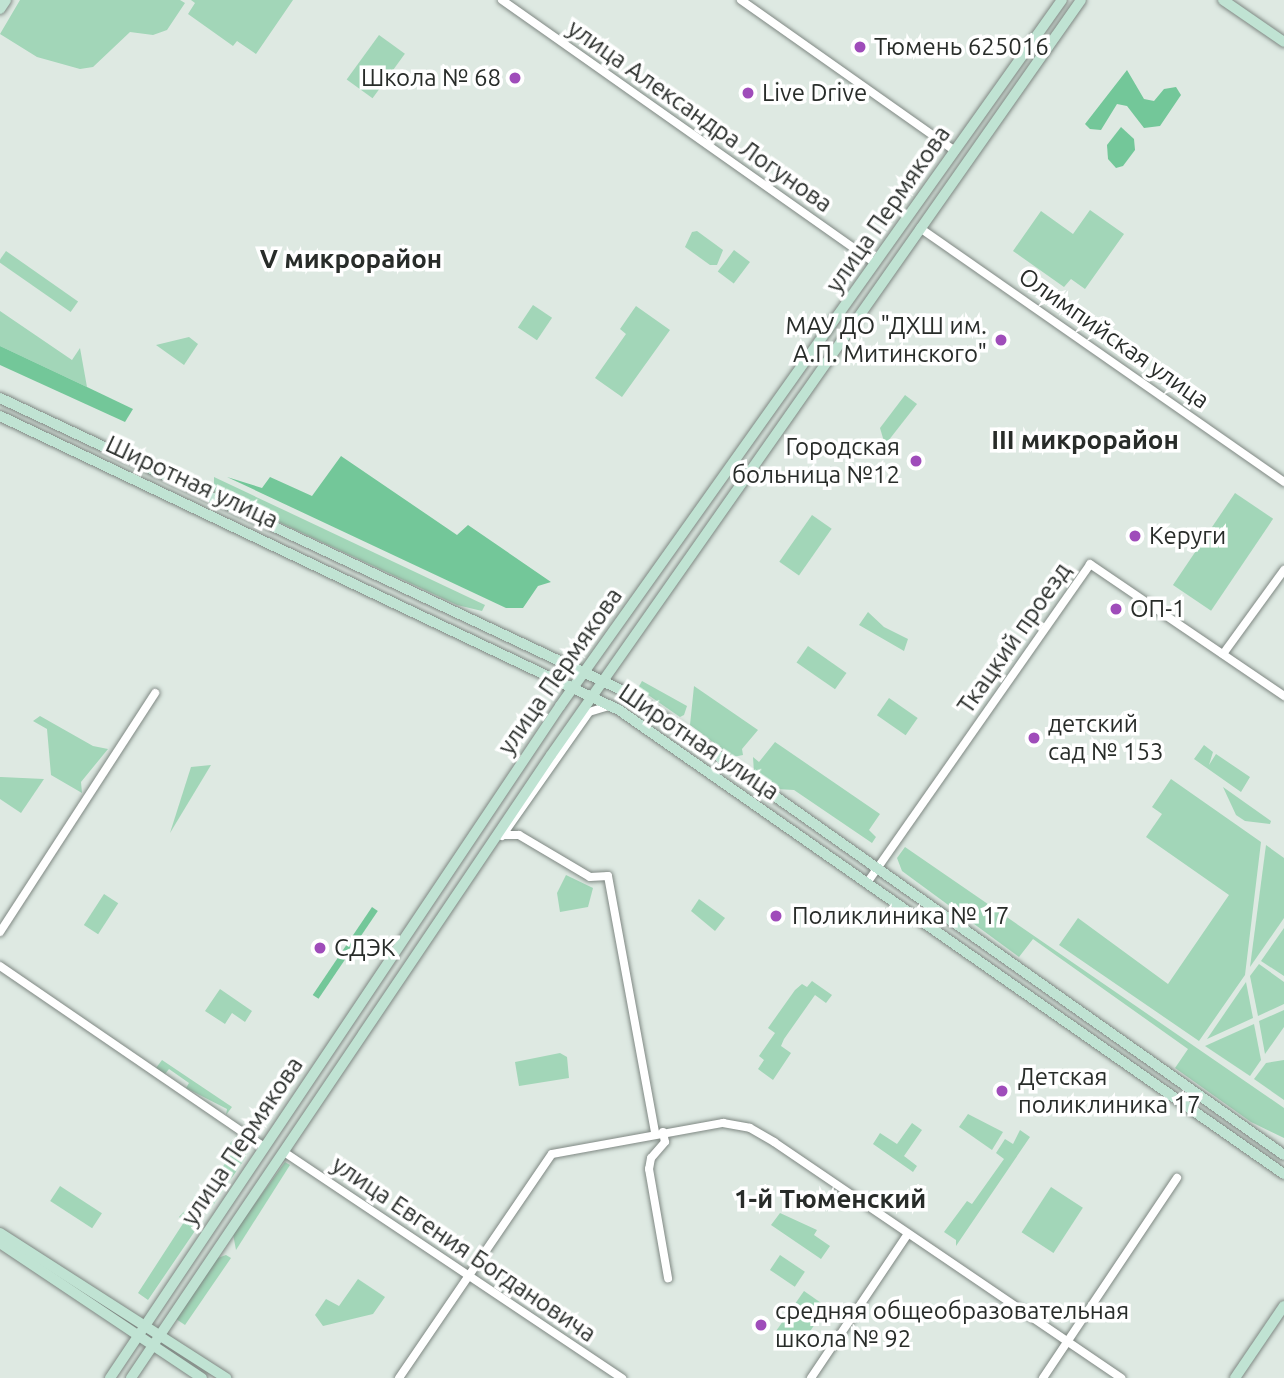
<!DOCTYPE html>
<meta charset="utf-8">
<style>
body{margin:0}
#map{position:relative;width:1284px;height:1378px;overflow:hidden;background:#dee9e2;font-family:Ubuntu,sans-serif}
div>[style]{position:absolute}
.green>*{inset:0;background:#a2d6b8;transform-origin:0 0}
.forest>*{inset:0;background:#73c799;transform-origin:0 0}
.roads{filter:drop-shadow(0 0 2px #7f8883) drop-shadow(0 0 2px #7f8883)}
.street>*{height:8px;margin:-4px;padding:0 4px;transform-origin:4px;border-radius:4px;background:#fff}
.secondary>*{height:10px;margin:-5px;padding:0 5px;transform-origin:5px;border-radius:5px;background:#c0e3d3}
.dots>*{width:19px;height:19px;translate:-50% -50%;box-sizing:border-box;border:4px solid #fff;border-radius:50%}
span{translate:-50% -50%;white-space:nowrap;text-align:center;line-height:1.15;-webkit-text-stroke:7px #fff;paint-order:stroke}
.poi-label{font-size:24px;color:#282c29}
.left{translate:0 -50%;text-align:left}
.right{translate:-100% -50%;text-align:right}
.street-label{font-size:24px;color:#282c29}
.neighbourhood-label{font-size:26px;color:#282c29;font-weight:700}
</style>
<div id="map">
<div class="green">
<div style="clip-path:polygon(20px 0,180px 0,185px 3px,167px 30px,153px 35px,130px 32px,93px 67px,80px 69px,37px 57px,0 34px)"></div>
<div style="clip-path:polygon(191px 0,293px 0,256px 54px,237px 41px,233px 46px,188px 14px,195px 3px)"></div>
<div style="left:379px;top:35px;width:32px;height:55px;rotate:36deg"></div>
<div style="clip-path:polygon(1090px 210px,1124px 234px,1085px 289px,1071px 279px,1064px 287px,1013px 251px,1041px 211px,1073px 234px)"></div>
<div style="clip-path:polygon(697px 231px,723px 250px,717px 265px,710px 265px,685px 247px,692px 232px)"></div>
<div style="left:734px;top:250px;width:20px;height:27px;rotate:37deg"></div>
<div style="left:6px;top:251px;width:88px;height:13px;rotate:35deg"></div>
<div style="left:533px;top:305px;width:23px;height:27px;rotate:34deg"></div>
<div style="clip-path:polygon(636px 306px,670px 330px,622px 397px,595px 378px,626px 334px,620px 329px)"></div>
<div style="clip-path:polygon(0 311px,72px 360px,80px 348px,87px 387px,0 346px)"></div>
<div style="clip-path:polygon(189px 337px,198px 344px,184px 365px,156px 345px)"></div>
<div style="clip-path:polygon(905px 395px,917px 404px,885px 445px,880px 428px)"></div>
<div style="clip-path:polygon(214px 477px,485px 605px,482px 611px,457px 605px,214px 492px)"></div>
<div style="left:1235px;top:493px;width:46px;height:111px;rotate:34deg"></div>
<div style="left:812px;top:515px;width:24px;height:57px;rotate:35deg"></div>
<div style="clip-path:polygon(868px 612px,884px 627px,908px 639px,904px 651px,859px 625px)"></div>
<div style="left:808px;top:646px;width:47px;height:20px;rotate:35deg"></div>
<div style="clip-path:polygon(642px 681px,687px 706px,684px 715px,680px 717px,638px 688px)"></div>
<div style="clip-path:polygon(694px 686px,758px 730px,742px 749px,743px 755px,733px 757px,690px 725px)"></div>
<div style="left:889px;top:698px;width:35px;height:21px;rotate:35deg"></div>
<div style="clip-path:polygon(40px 716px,93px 746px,108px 749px,81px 782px,82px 793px,51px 775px,47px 729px,33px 721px)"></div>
<div style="clip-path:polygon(775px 742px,880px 814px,869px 830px,876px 837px,872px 843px,794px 790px,777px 789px,754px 773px,753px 757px,759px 762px)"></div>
<div style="clip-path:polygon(1204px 745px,1213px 752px,1209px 765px,1216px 754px,1250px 777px,1241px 792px,1194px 759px)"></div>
<div style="clip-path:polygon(211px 765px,170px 833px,191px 767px)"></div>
<div style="clip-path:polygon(0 777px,1px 777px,44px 779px,21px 813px,0 799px)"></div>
<div style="clip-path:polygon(1171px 779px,1261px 842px,1245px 975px,1199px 1041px,1059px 945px,1078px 918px,1168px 984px,1229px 895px,1146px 837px,1162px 814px,1152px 807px)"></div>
<div style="clip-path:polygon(1223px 787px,1271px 821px,1270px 824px,1245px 821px,1236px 815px)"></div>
<div style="clip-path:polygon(1266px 845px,1284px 858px,1284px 918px,1250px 967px)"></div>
<div style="clip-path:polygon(905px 847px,1284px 1108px,1284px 1138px,1251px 1122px,1175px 1068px,1188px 1049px,1033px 939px,1019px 957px,902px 871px,897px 858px)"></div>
<div style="clip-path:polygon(566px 875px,593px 888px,588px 907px,560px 912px,557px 893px)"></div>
<div style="left:104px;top:894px;width:17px;height:37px;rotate:33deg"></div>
<div style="clip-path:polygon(699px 899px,725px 918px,715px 931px,691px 911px)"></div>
<div style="clip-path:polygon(1284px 928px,1284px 976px,1261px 961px)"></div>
<div style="clip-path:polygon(1259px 964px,1284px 982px,1284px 1004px,1258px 1016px,1250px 976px)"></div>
<div style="clip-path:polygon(812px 981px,832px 995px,826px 1003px,815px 995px,784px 1039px,781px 1046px,791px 1053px,773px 1080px,758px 1069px,764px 1060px,759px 1056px,775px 1033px,768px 1028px,795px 990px,802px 984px,807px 987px)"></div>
<div style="clip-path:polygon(1246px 982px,1253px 1018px,1207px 1039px)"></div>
<div style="clip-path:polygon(220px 989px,252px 1011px,245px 1022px,232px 1013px,225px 1024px,205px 1011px)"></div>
<div style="clip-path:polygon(1284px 1010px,1284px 1027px,1265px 1054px,1259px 1021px)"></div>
<div style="clip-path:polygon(1254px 1024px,1261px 1060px,1250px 1076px,1205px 1046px)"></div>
<div style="clip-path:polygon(560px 1053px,567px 1057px,569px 1078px,519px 1086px,515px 1062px)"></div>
<div style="clip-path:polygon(162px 1060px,232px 1107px,226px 1115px,227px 1109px,186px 1088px,189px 1083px,169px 1069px,165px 1074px,156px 1068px)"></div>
<div style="clip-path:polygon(1284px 1060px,1284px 1100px,1254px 1079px,1266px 1063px)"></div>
<div style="clip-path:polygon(968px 1114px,1003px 1132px,992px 1150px,959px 1127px)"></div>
<div style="clip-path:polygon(912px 1123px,922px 1130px,904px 1156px,917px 1166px,913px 1172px,873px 1144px,880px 1133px,897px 1144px)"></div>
<div style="clip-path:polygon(1020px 1130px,1030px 1137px,956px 1246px,956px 1240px,944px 1232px,967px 1201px,972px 1204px,1004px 1159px,996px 1153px,1005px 1139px,1013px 1144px)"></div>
<div style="clip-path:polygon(236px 1136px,245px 1140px,246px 1157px,210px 1210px,204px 1210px,191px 1201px,195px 1195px,201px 1198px,233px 1152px,228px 1146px)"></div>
<div style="clip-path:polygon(285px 1162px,290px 1165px,236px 1250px,233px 1234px)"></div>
<div style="left:60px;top:1186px;width:50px;height:18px;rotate:33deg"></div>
<div style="left:1051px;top:1187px;width:38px;height:54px;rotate:33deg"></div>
<div style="clip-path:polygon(187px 1208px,201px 1222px,148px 1300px,138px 1293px,184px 1222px,179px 1217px)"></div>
<div style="clip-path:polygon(780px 1213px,817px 1230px,814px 1235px,830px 1246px,821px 1259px,771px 1225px)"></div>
<div style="clip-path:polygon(226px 1255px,231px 1258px,185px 1325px,176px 1319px,215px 1259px)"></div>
<div style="left:780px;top:1255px;width:30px;height:18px;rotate:34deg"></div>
<div style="clip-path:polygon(358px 1279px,385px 1297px,373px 1314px,323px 1326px,315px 1315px,326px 1299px,339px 1306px)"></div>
<div style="left:804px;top:1291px;width:28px;height:49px;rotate:35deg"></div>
</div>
<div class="forest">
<div style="clip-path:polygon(1127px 70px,1144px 99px,1154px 101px,1164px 89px,1176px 87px,1181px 95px,1160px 126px,1144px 128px,1127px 106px,1117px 104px,1101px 130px,1090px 129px,1085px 124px)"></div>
<div style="clip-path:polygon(1121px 127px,1134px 139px,1135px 150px,1123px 166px,1116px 168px,1108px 159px,1107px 145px)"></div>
<div style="clip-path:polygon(0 346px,87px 387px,133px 409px,125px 422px,0 365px)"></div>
<div style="clip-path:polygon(341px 456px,457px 535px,468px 525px,551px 582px,538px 586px,523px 608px,506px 608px,227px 477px,262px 488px,270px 477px,312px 496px)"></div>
<div style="left:372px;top:907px;width:7px;height:106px;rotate:34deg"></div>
</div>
<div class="roads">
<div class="street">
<div style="left:502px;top:0;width:456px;rotate:35.2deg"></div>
<div style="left:741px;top:0;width:262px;rotate:35.2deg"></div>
<div style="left:920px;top:228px;width:444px;rotate:34.9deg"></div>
<div style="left:1223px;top:654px;width:104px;rotate:-54deg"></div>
<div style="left:503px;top:835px;width:16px"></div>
<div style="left:519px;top:835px;width:82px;rotate:30.6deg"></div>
<div style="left:590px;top:877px;width:18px;rotate:-3deg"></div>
<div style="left:608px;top:876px;width:261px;rotate:79.6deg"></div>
<div style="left:502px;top:836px;width:151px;rotate:-54.9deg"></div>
<div style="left:589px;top:712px;width:21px;rotate:-17deg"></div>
<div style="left:867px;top:883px;width:389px;rotate:-55deg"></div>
<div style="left:1090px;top:564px;width:235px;rotate:34.2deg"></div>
<div style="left:0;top:932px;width:285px;rotate:-57deg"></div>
<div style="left:0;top:966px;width:319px;rotate:34.4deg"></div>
<div style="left:663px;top:1132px;width:10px;rotate:79deg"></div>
<div style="left:665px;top:1142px;width:21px;rotate:131deg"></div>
<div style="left:651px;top:1158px;width:11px;rotate:100deg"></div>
<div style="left:649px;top:1169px;width:111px;rotate:80.1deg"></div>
<div style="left:284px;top:1152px;width:407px;rotate:33.8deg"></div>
<div style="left:399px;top:1378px;width:271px;rotate:-55.7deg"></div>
<div style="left:552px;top:1154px;width:174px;rotate:-10.3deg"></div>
<div style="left:723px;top:1123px;width:27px;rotate:10deg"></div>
<div style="left:750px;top:1128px;width:28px;rotate:30deg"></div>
<div style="left:774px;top:1142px;width:420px;rotate:34.2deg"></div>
<div style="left:811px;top:1378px;width:172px;rotate:-56.1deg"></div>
<div style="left:1043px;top:1378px;width:241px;rotate:-56.2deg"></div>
</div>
<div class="secondary">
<div style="left:1223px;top:0;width:74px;rotate:34.5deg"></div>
<div style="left:0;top:9px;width:11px;rotate:-56deg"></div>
<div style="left:0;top:398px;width:696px;rotate:25.17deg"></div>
<div style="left:630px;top:694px;width:800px;rotate:35.18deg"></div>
<div style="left:0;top:416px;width:685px;rotate:25.41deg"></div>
<div style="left:619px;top:710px;width:811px;rotate:34.91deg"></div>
<div style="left:0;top:1233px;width:269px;rotate:32.7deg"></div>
<div style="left:0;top:1243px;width:243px;rotate:33.8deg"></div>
<div style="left:110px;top:1378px;width:809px;rotate:-56.19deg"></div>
<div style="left:560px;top:706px;width:866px;rotate:-54.59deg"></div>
<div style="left:131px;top:1378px;width:751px;rotate:-56.01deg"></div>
<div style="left:551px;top:755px;width:922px;rotate:-54.93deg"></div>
<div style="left:1235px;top:1378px;width:87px;rotate:-55.8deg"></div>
</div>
</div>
<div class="dots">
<div style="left:860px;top:47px;background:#9f4cba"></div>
<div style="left:515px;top:78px;background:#9f4cba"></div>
<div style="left:748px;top:93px;background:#9f4cba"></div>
<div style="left:1001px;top:340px;background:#9f4cba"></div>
<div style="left:916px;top:461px;background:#9f4cba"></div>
<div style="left:1135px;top:536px;background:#9f4cba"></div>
<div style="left:1116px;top:609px;background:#9f4cba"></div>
<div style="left:1034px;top:738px;background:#9f4cba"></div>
<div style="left:776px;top:916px;background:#9f4cba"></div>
<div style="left:320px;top:948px;background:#9f4cba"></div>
<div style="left:1002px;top:1091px;background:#9f4cba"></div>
<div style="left:761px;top:1325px;background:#9f4cba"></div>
</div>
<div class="poi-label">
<span class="left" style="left:874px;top:47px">Тюмень 625016</span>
<span class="right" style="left:501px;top:78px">Школа № 68</span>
<span class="left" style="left:762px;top:93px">Live Drive</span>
<span class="right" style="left:987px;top:340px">МАУ ДО "ДХШ им.<br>А.П. Митинского"</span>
<span class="right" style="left:900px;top:461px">Городская<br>больница №12</span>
<span class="left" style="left:1149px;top:536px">Керуги</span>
<span class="left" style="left:1130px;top:609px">ОП-1</span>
<span class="left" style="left:1048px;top:738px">детский<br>сад № 153</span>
<span class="left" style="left:792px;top:916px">Поликлиника № 17</span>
<span class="left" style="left:334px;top:948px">СДЭК</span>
<span class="left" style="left:1018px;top:1091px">Детская<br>поликлиника 17</span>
<span class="left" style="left:775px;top:1325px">средняя общеобразовательная<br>школа № 92</span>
</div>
<div class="street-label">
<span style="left:700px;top:116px;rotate:35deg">улица Александра Логунова</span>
<span style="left:888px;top:209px;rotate:-55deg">улица Пермякова</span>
<span style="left:1114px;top:338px;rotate:35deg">Олимпийская улица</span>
<span style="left:192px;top:482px;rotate:25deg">Широтная улица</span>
<span style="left:1014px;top:638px;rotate:-55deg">Ткацкий проезд</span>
<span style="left:560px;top:671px;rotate:-55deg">улица Пермякова</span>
<span style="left:699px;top:742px;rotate:34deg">Широтная улица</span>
<span style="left:242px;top:1141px;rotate:-56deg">улица Пермякова</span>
<span style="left:464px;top:1249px;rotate:34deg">улица Евгения Богдановича</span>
</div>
<div class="neighbourhood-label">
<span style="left:351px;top:259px">V микрорайон</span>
<span style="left:1085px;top:440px">III микрорайон</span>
<span style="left:830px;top:1199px">1-й Тюменский</span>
</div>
</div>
